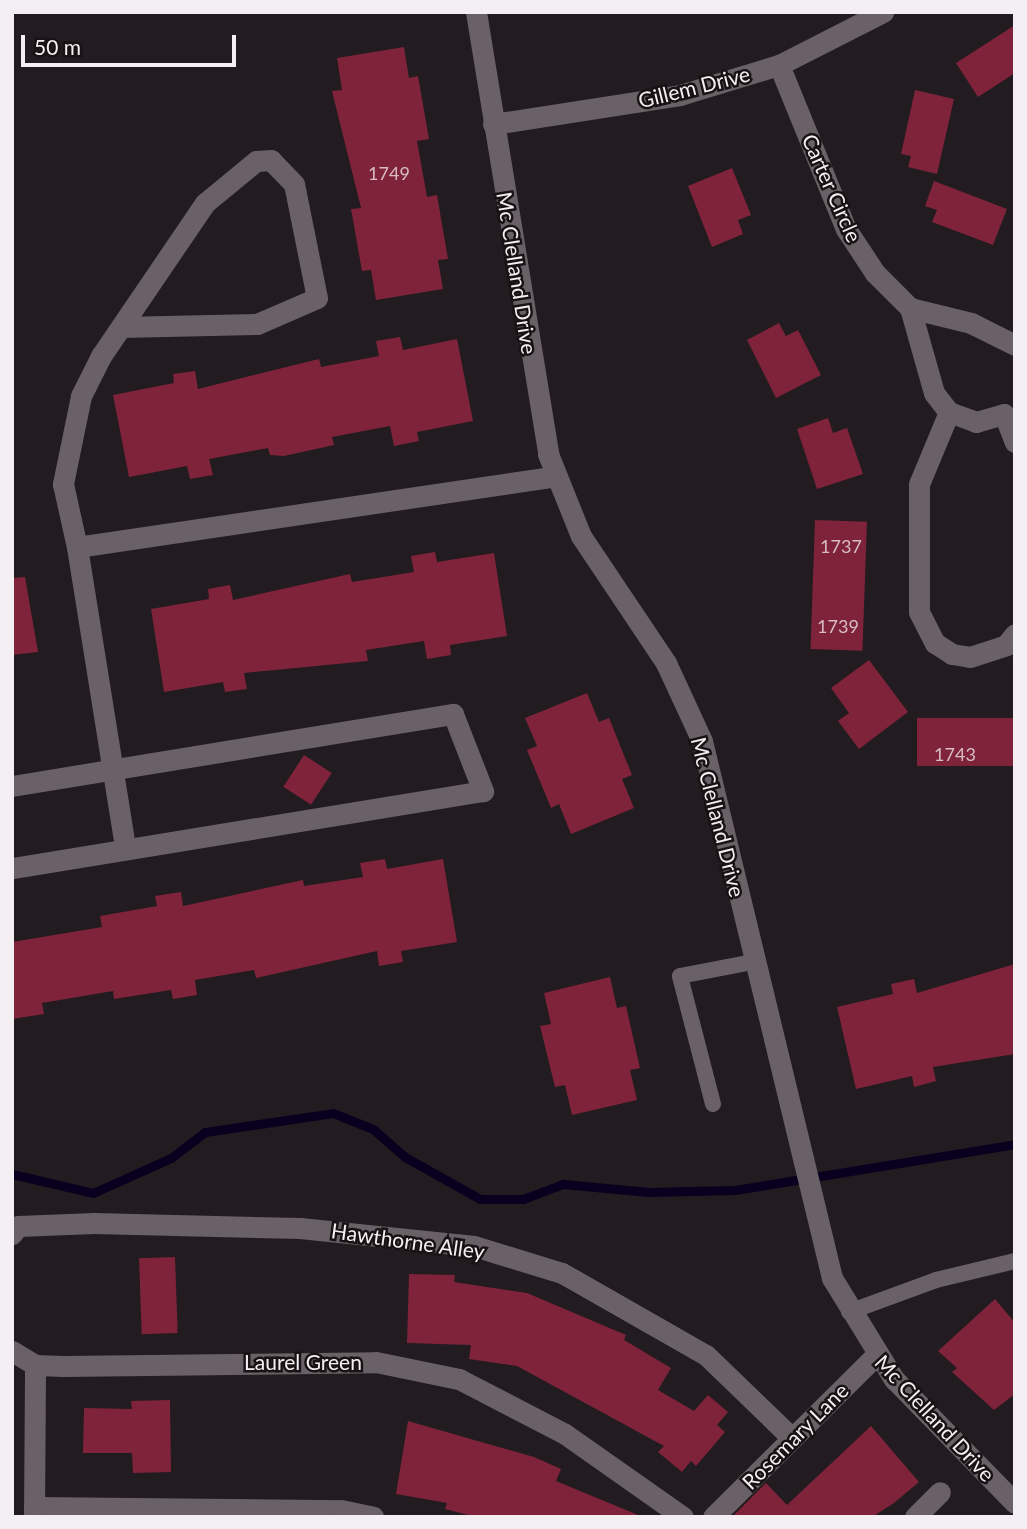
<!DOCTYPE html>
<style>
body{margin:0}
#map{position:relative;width:1027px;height:1529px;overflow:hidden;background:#221b1f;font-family:Lato,sans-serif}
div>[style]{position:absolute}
.stream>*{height:9px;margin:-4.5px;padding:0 4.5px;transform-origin:4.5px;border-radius:4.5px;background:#090020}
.building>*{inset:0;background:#7f233b;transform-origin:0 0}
.lane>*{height:16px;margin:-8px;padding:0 8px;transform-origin:8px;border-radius:8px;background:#696166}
.street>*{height:21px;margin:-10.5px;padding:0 10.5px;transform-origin:10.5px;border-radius:10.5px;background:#696166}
span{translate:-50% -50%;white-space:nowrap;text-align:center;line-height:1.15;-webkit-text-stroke:5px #181215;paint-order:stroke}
.number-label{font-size:18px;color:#d7bcc4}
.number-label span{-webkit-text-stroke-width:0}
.street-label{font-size:21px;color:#f4eff2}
.frame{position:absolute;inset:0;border:14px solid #f4eff2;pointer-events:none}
.scale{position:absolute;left:21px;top:35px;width:215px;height:32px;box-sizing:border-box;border:4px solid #f4eff2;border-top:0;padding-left:9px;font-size:21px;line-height:24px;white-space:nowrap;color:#f4eff2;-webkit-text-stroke:5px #181215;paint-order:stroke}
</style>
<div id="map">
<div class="stream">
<div style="left:12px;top:1174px;width:83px;rotate:13.2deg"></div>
<div style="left:93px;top:1193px;width:85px;rotate:-24.2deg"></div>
<div style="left:171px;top:1158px;width:43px;rotate:-37.4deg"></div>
<div style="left:205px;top:1132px;width:129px;rotate:-8.4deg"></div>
<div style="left:333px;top:1113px;width:43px;rotate:21.8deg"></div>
<div style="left:373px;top:1129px;width:43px;rotate:41.2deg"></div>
<div style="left:405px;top:1157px;width:86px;rotate:29.2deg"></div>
<div style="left:480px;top:1199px;width:43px"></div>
<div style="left:523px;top:1199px;width:43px;rotate:-20.6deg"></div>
<div style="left:563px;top:1184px;width:86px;rotate:5.3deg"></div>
<div style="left:649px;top:1192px;width:86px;rotate:-1.3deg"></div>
<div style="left:735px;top:1190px;width:284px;rotate:-9.3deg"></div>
</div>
<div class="building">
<div style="clip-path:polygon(1015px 25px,1015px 73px,978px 97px,956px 63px)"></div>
<div style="clip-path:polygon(404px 47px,409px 78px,418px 76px,429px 139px,417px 141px,427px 197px,437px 195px,448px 259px,438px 260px,443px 289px,376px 300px,371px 270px,362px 271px,351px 209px,361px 208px,332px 91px,342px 90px,337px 58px)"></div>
<div style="clip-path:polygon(915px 90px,954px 99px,937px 174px,908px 167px,911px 156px,901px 154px)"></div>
<div style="clip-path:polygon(732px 168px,751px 215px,738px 220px,743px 234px,712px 247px,688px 186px)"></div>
<div style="clip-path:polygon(934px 181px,1007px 209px,993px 245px,932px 222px,937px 210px,925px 206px)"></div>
<div style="clip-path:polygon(779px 323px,786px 336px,798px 330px,821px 375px,776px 398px,747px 340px)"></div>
<div style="clip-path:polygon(400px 337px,403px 350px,457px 339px,473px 421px,417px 432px,419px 441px,394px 446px,390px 426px,332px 437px,334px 445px,284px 456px,270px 455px,268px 448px,209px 459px,213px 475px,190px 479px,187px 466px,129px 477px,113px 395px,174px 383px,173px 374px,195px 371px,198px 389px,319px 359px,321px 367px,379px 356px,376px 341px)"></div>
<div style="clip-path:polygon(828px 418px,833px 433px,847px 428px,863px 474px,817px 489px,797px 429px)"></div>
<div style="left:815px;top:520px;width:52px;height:129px;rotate:2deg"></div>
<div style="clip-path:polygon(435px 552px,437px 562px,494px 553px,507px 636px,450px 645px,451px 655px,427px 659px,424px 641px,366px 650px,368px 661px,244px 673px,247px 689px,225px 692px,223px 682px,164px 692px,151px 609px,209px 599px,208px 589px,230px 585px,233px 600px,350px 574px,352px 582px,414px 572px,411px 556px)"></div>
<div style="clip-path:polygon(25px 577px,38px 652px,12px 655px,12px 578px)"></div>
<div style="clip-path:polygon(869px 660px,908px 712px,859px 749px,838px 721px,849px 713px,831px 688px)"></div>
<div style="clip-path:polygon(587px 693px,599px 722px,609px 718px,632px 775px,622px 779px,634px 808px,571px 834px,559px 804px,551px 808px,527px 750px,537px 746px,525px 718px)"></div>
<div style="left:1015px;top:718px;width:48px;height:98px;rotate:90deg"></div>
<div style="left:304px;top:755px;width:33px;height:38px;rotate:33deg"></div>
<div style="clip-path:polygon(385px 859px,387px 869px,443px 859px,457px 942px,401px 951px,403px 962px,379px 966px,377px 951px,256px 978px,254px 970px,195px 980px,197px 995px,173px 999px,171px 990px,114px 999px,113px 991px,42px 1003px,44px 1014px,12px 1019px,12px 942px,102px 927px,100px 916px,157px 906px,155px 896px,181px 892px,183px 906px,303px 880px,304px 886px,363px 877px,360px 863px)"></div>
<div style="clip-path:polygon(1015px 964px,1015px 1054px,933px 1067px,936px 1081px,914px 1087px,912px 1076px,856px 1089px,837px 1007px,893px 994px,891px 984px,914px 979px,917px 993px)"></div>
<div style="clip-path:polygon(610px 977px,617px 1008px,626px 1006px,640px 1068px,630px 1070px,637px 1100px,572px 1115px,565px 1085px,555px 1087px,540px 1026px,551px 1024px,544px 993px)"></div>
<div style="left:175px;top:1257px;width:76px;height:36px;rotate:88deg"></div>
<div style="clip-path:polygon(409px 1274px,455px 1275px,454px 1282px,527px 1293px,626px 1335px,624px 1340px,671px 1368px,658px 1390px,694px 1411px,708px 1395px,728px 1412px,717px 1425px,725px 1432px,696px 1466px,691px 1461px,682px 1472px,658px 1452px,664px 1446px,517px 1366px,469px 1359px,471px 1345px,407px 1343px)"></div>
<div style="clip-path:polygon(995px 1299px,1015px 1323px,1015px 1394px,994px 1410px,952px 1372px,957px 1368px,938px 1351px)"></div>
<div style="clip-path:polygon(170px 1400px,171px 1472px,133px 1473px,132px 1453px,83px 1453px,84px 1408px,132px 1409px,131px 1401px)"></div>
<div style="clip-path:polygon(408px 1421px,534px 1457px,561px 1469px,556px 1481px,643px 1517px,476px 1517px,445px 1509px,447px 1503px,396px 1494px)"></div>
<div style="clip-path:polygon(871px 1426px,919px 1482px,894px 1503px,872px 1517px,732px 1517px,766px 1483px,787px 1505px)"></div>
</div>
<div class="lane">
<div style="left:713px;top:1104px;width:132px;rotate:-104.5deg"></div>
<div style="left:680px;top:976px;width:74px;rotate:-10.9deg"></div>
<div style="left:849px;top:1312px;width:93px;rotate:-20.2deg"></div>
<div style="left:936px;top:1280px;width:81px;rotate:-13.5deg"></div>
</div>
<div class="street">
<div style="left:476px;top:12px;width:448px;rotate:80.7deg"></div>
<div style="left:548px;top:454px;width:88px;rotate:68.1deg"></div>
<div style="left:581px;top:536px;width:153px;rotate:56.2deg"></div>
<div style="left:666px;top:663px;width:86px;rotate:65.2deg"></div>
<div style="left:702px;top:741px;width:553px;rotate:76.39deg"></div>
<div style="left:832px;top:1278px;width:119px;rotate:58.5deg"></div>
<div style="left:894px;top:1379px;width:173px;rotate:45.7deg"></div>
<div style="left:779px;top:65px;width:177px;rotate:67.8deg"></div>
<div style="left:846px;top:229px;width:53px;rotate:56.6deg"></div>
<div style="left:875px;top:273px;width:49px;rotate:45deg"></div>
<div style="left:910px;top:308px;width:88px;rotate:74.2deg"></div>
<div style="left:934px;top:393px;width:24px;rotate:52deg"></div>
<div style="left:949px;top:412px;width:29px;rotate:20deg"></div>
<div style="left:976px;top:422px;width:29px;rotate:-16deg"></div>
<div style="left:1004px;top:414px;width:30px;rotate:69deg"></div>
<div style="left:493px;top:124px;width:189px;rotate:-8.8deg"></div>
<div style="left:680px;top:95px;width:103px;rotate:-16.9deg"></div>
<div style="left:779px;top:65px;width:117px;rotate:-27deg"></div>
<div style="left:910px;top:308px;width:63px;rotate:13.8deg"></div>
<div style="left:971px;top:323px;width:49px;rotate:26.6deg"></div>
<div style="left:121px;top:327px;width:136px;rotate:-1.3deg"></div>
<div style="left:257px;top:324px;width:65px;rotate:-23.4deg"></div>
<div style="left:317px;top:298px;width:116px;rotate:-101.4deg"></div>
<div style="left:294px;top:184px;width:33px;rotate:-134deg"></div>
<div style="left:271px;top:160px;width:15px;rotate:176deg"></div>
<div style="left:256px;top:161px;width:66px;rotate:140.5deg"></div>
<div style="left:205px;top:203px;width:185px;rotate:124.2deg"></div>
<div style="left:101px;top:356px;width:45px;rotate:116.6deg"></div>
<div style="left:81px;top:396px;width:90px;rotate:101.6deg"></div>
<div style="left:63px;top:484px;width:65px;rotate:77.5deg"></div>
<div style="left:77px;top:547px;width:485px;rotate:-8.4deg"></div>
<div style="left:949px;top:412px;width:78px;rotate:112.6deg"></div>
<div style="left:919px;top:484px;width:128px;rotate:90deg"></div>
<div style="left:919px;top:612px;width:35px;rotate:63deg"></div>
<div style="left:935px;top:643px;width:20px;rotate:33deg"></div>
<div style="left:952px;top:654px;width:18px;rotate:9deg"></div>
<div style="left:970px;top:657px;width:38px;rotate:-18deg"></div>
<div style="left:1006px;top:645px;width:14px;rotate:-51deg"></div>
<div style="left:77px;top:547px;width:304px;rotate:80.9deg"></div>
<div style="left:12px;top:786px;width:447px;rotate:-9.3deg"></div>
<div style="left:453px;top:714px;width:83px;rotate:68.7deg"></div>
<div style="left:483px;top:791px;width:477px;rotate:170.7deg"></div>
<div style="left:12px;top:1234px;width:10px;rotate:-53deg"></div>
<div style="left:18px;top:1226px;width:76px;rotate:-2.3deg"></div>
<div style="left:94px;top:1223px;width:206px;rotate:1.4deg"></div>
<div style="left:300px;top:1228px;width:175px;rotate:5.9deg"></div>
<div style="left:474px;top:1246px;width:92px;rotate:17.1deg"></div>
<div style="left:562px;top:1273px;width:166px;rotate:29.7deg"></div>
<div style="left:706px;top:1355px;width:120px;rotate:44deg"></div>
<div style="left:12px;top:1351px;width:27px;rotate:31deg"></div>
<div style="left:35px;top:1365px;width:28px;rotate:2deg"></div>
<div style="left:63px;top:1366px;width:313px;rotate:-0.7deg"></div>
<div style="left:376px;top:1362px;width:85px;rotate:11.6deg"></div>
<div style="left:459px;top:1379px;width:119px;rotate:27.4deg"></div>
<div style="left:565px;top:1434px;width:144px;rotate:35.1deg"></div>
<div style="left:34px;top:1507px;width:307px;rotate:0.6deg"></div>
<div style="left:341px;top:1510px;width:33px;rotate:12deg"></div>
<div style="left:34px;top:1517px;width:152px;rotate:-89.6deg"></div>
<div style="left:713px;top:1517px;width:230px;rotate:-44.8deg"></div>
<div style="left:915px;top:1517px;width:35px;rotate:-45deg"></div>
</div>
<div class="number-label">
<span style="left:389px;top:173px">1749</span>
<span style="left:841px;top:546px">1737</span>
<span style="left:838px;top:626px">1739</span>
<span style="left:955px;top:754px">1743</span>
</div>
<div class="street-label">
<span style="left:694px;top:87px;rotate:-14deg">Gillem Drive</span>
<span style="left:832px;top:188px;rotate:66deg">Carter Circle</span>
<span style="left:517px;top:273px;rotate:81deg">Mc Clelland Drive</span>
<span style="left:718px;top:817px;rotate:76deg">Mc Clelland Drive</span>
<span style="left:408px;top:1241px;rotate:8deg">Hawthorne Alley</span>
<span style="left:303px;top:1362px">Laurel Green</span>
<span style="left:935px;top:1418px;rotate:47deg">Mc Clelland Drive</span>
<span style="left:795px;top:1436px;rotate:-45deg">Rosemary Lane</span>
</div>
<div class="frame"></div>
<div class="scale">50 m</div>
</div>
